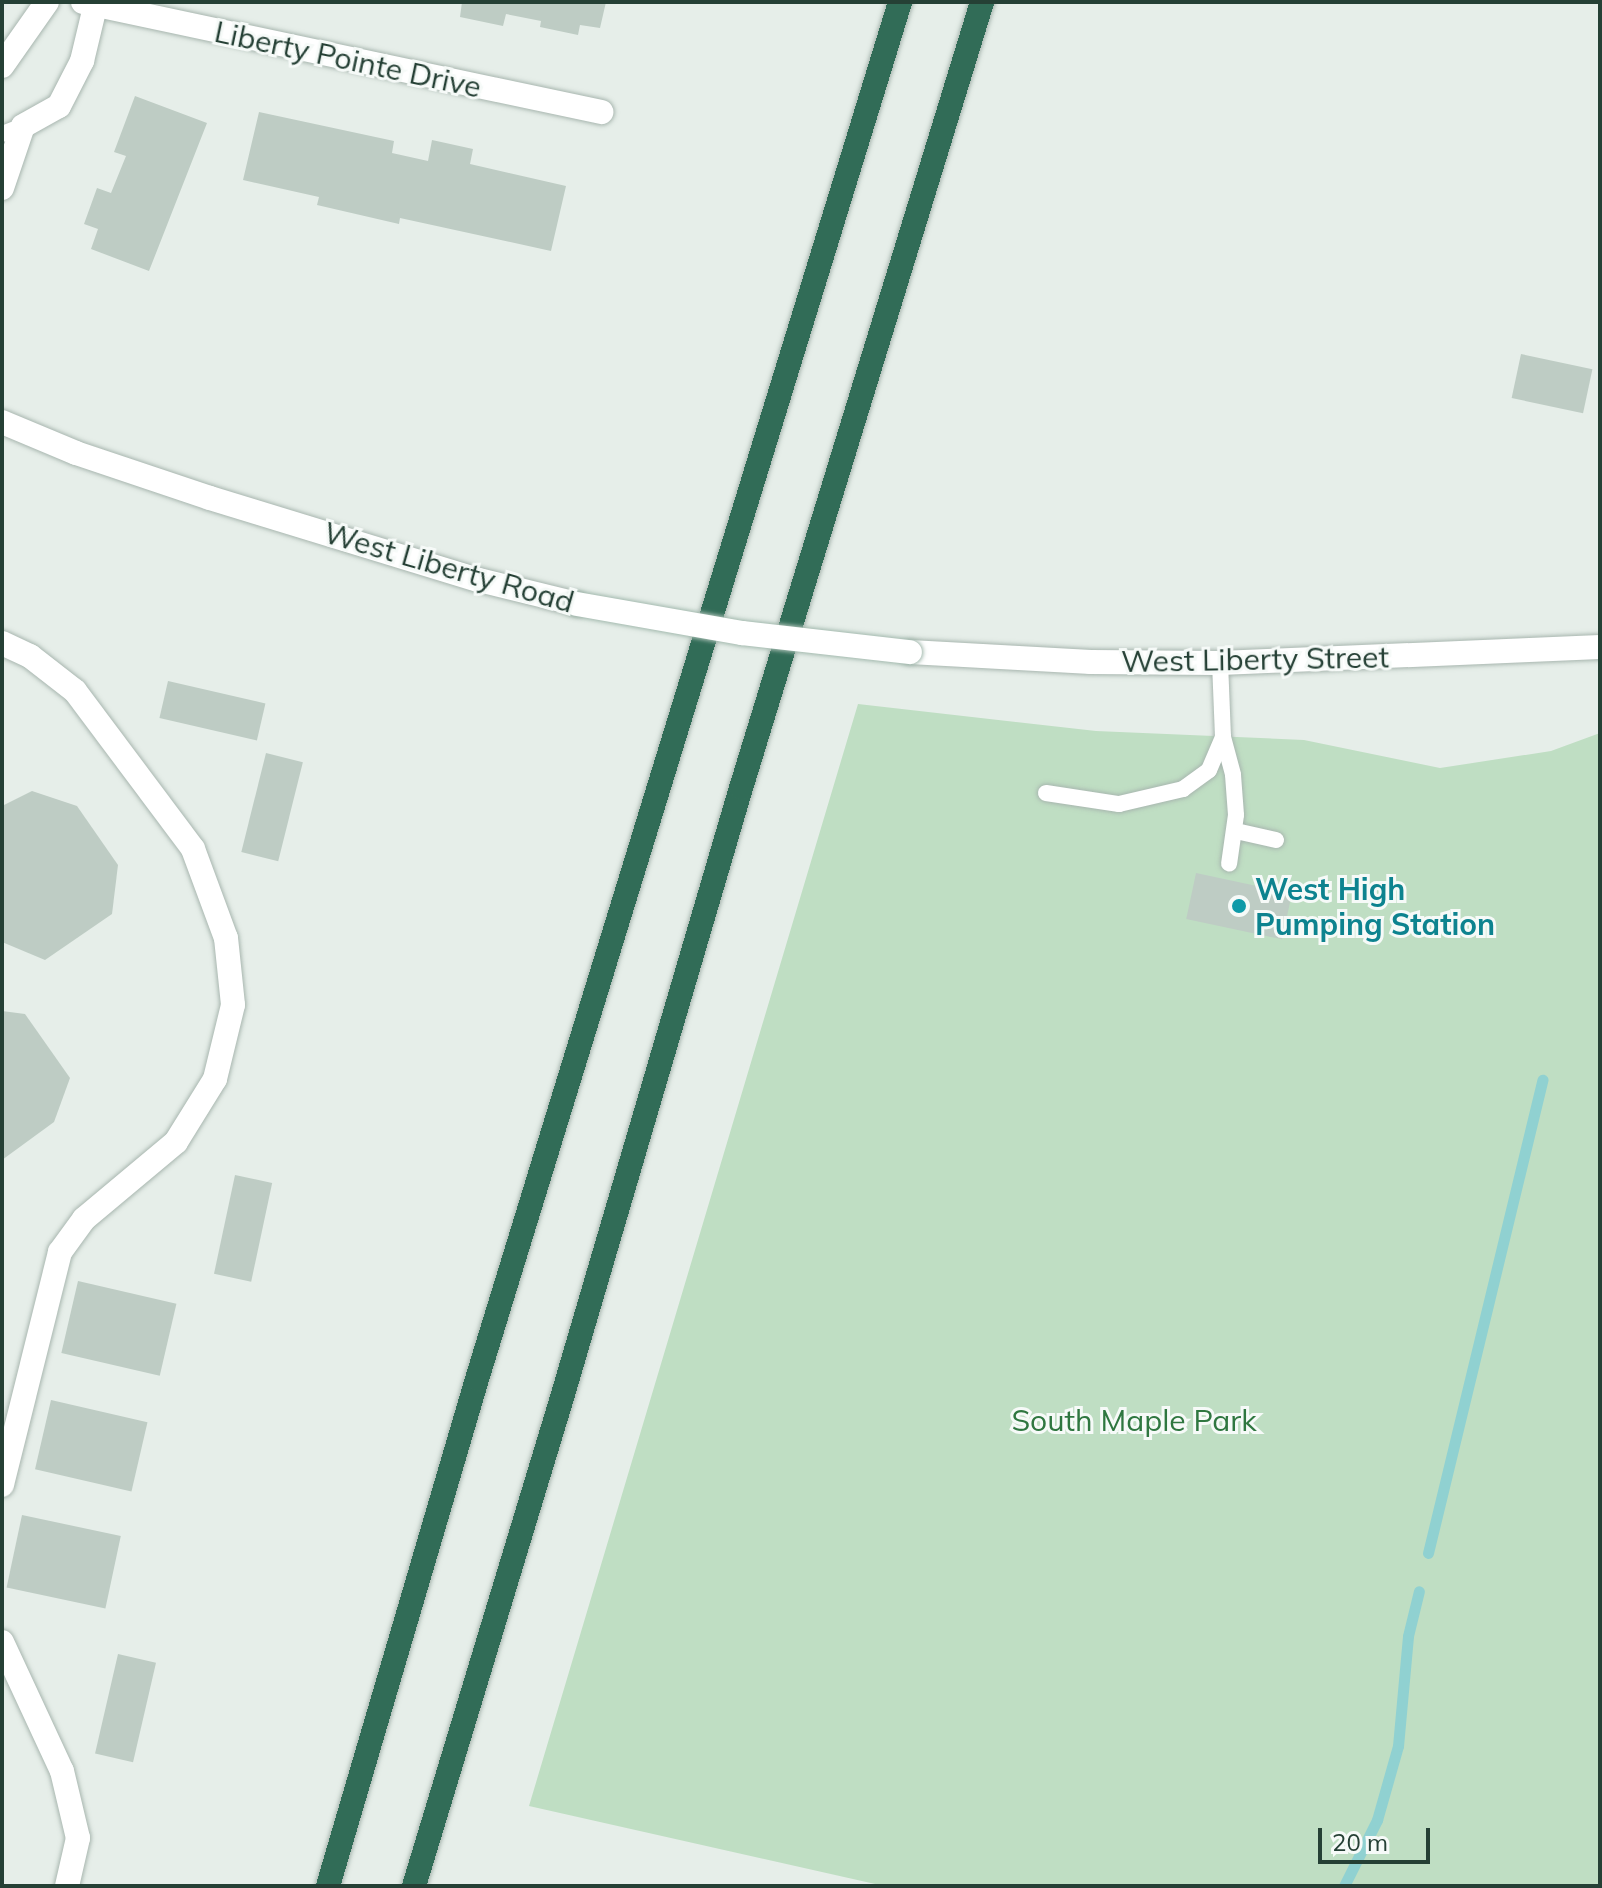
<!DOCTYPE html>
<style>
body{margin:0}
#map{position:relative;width:1602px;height:1888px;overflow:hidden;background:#e6eee9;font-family:Mulish,sans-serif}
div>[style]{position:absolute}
.green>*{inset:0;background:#bfdec3}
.stream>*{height:11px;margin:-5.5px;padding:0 5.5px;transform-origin:5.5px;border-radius:5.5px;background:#90d1d1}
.building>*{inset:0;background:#beccc4;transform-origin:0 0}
.roads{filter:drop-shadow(0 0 2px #a8b6af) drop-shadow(0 0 2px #a8b6af)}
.lane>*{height:16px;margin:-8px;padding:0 8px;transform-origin:8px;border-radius:8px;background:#fff}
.street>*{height:24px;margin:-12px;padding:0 12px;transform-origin:12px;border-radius:12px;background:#fff}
.secondary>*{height:24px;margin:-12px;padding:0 12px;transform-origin:12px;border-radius:12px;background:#fff}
.highway>*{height:24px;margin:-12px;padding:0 12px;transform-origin:12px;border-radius:12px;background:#316c57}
.bridges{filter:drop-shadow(0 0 2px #a4baaf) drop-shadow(0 0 2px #a4baaf)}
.secondary-bridge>*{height:24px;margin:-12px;padding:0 12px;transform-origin:12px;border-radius:12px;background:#fff}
.dots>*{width:22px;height:22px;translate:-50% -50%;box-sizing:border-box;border:4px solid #f6faf8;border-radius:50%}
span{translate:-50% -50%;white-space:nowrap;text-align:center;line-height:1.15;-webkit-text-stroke:6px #f6faf8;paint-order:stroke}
.street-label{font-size:30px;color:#254035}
.culture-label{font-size:30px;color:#0d838f;font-weight:700}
.left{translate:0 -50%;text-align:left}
.park-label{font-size:30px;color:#2f7740}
.frame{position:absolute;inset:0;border:4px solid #254035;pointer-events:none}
.scale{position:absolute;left:1318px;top:1828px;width:112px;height:36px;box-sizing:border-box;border:4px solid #254035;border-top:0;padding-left:10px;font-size:24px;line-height:28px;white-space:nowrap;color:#254035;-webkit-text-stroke:6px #f6faf8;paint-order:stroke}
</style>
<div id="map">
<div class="green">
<div style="clip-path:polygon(858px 704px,1096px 731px,1304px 740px,1440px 768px,1551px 751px,1600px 733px,1600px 1886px,884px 1886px,529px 1806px)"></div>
</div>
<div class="stream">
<div style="left:1428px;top:1553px;width:487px;rotate:-76.4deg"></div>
<div style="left:1344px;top:1886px;width:74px;rotate:-63.4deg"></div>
<div style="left:1377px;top:1820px;width:77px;rotate:-74.2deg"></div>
<div style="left:1398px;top:1746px;width:110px;rotate:-84.8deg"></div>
<div style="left:1408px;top:1636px;width:46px;rotate:-76.3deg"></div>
</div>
<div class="building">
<div style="clip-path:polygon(462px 2px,606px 2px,600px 28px,580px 25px,578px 35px,540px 27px,541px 21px,506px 14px,503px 26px,460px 17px)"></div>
<div style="clip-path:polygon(135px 96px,207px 123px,149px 271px,91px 249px,98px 229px,84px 224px,97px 188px,111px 193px,126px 156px,114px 152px)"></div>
<div style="clip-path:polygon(259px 112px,394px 141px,392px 153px,428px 161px,432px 140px,473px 149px,470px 164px,566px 186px,551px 251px,400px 218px,399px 224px,317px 205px,319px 197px,243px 180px)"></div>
<div style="left:1521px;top:354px;width:73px;height:45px;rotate:12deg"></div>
<div style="left:168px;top:681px;width:100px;height:38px;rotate:13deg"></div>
<div style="left:266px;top:753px;width:38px;height:102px;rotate:14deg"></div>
<div style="clip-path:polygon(32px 791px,77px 806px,118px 865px,112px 914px,45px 960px,2px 942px,2px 806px)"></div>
<div style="left:1196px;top:873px;width:98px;height:47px;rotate:12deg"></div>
<div style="clip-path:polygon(2px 1011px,25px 1014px,70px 1078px,54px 1122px,2px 1160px)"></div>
<div style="left:235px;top:1175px;width:38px;height:101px;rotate:12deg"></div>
<div style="left:78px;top:1281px;width:101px;height:74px;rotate:13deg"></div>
<div style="left:51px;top:1400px;width:99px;height:71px;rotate:13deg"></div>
<div style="left:22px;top:1515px;width:101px;height:74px;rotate:12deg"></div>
<div style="left:118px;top:1654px;width:39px;height:102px;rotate:13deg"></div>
</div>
<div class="roads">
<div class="lane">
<div style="left:2px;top:134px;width:22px;rotate:-21deg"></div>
<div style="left:1223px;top:737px;width:39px;rotate:75deg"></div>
<div style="left:1233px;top:775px;width:40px;rotate:85.7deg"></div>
<div style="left:1236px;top:815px;width:49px;rotate:98.1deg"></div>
<div style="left:1046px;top:793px;width:74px;rotate:8.6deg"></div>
<div style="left:1119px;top:804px;width:66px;rotate:-13.2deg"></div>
<div style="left:1183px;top:789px;width:32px;rotate:-36deg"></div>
<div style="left:1209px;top:770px;width:36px;rotate:-67deg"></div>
<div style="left:1223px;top:737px;width:74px;rotate:-92.3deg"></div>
<div style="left:1236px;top:831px;width:41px;rotate:12.7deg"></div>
</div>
<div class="street">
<div style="left:83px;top:2px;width:530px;rotate:11.99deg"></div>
<div style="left:2px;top:66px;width:78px;rotate:-54.9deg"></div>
<div style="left:2px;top:188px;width:65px;rotate:-71.3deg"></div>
<div style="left:23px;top:126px;width:41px;rotate:-29.1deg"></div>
<div style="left:59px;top:106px;width:51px;rotate:-62.9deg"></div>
<div style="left:82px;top:61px;width:56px;rotate:-76.5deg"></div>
<div style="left:2px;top:643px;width:31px;rotate:25deg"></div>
<div style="left:30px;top:656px;width:57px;rotate:37.9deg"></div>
<div style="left:75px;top:691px;width:197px;rotate:53.2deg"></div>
<div style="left:193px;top:849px;width:95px;rotate:69.7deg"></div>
<div style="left:226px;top:938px;width:67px;rotate:84deg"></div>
<div style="left:233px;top:1005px;width:76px;rotate:103.7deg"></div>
<div style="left:215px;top:1079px;width:74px;rotate:121.8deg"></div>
<div style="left:176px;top:1142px;width:120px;rotate:140.1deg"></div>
<div style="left:84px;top:1219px;width:41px;rotate:126deg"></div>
<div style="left:60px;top:1252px;width:240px;rotate:104deg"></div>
<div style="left:2px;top:1642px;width:142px;rotate:65.1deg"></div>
<div style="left:62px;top:1771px;width:69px;rotate:76.6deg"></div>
<div style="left:78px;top:1838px;width:49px;rotate:102.9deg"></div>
</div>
<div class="secondary">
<div style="left:2px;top:422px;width:80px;rotate:22.7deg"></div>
<div style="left:76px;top:453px;width:141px;rotate:18.6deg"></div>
<div style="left:210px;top:498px;width:281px;rotate:17deg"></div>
<div style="left:479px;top:580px;width:101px;rotate:13.8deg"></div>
<div style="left:910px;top:652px;width:181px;rotate:3.2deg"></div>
<div style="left:1091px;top:662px;width:129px;rotate:0.4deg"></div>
<div style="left:1220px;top:663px;width:380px;rotate:-2.4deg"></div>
</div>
<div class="highway">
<div style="left:328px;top:1886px;width:528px;rotate:-73.62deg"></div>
<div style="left:477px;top:1379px;width:1441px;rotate:-72.92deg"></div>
<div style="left:414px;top:1886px;width:507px;rotate:-73.14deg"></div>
<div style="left:561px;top:1401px;width:639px;rotate:-73.64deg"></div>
<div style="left:741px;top:788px;width:822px;rotate:-72.95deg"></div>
</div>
</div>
<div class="bridges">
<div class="secondary-bridge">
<div style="left:577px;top:604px;width:168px;rotate:10deg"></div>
<div style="left:742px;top:633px;width:169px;rotate:6.5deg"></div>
</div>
</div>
<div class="dots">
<div style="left:1239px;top:906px;background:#0f9aa8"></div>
</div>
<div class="street-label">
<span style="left:348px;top:59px;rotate:12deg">Liberty Pointe Drive</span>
<span style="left:449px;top:567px;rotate:16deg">West Liberty Road</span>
<span style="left:1255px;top:659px;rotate:-1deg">West Liberty Street</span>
</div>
<div class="culture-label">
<span class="left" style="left:1255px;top:906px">West High<br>Pumping Station</span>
</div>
<div class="park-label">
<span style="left:1134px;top:1420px">South Maple Park</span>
</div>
<div class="frame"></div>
<div class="scale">20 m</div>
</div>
